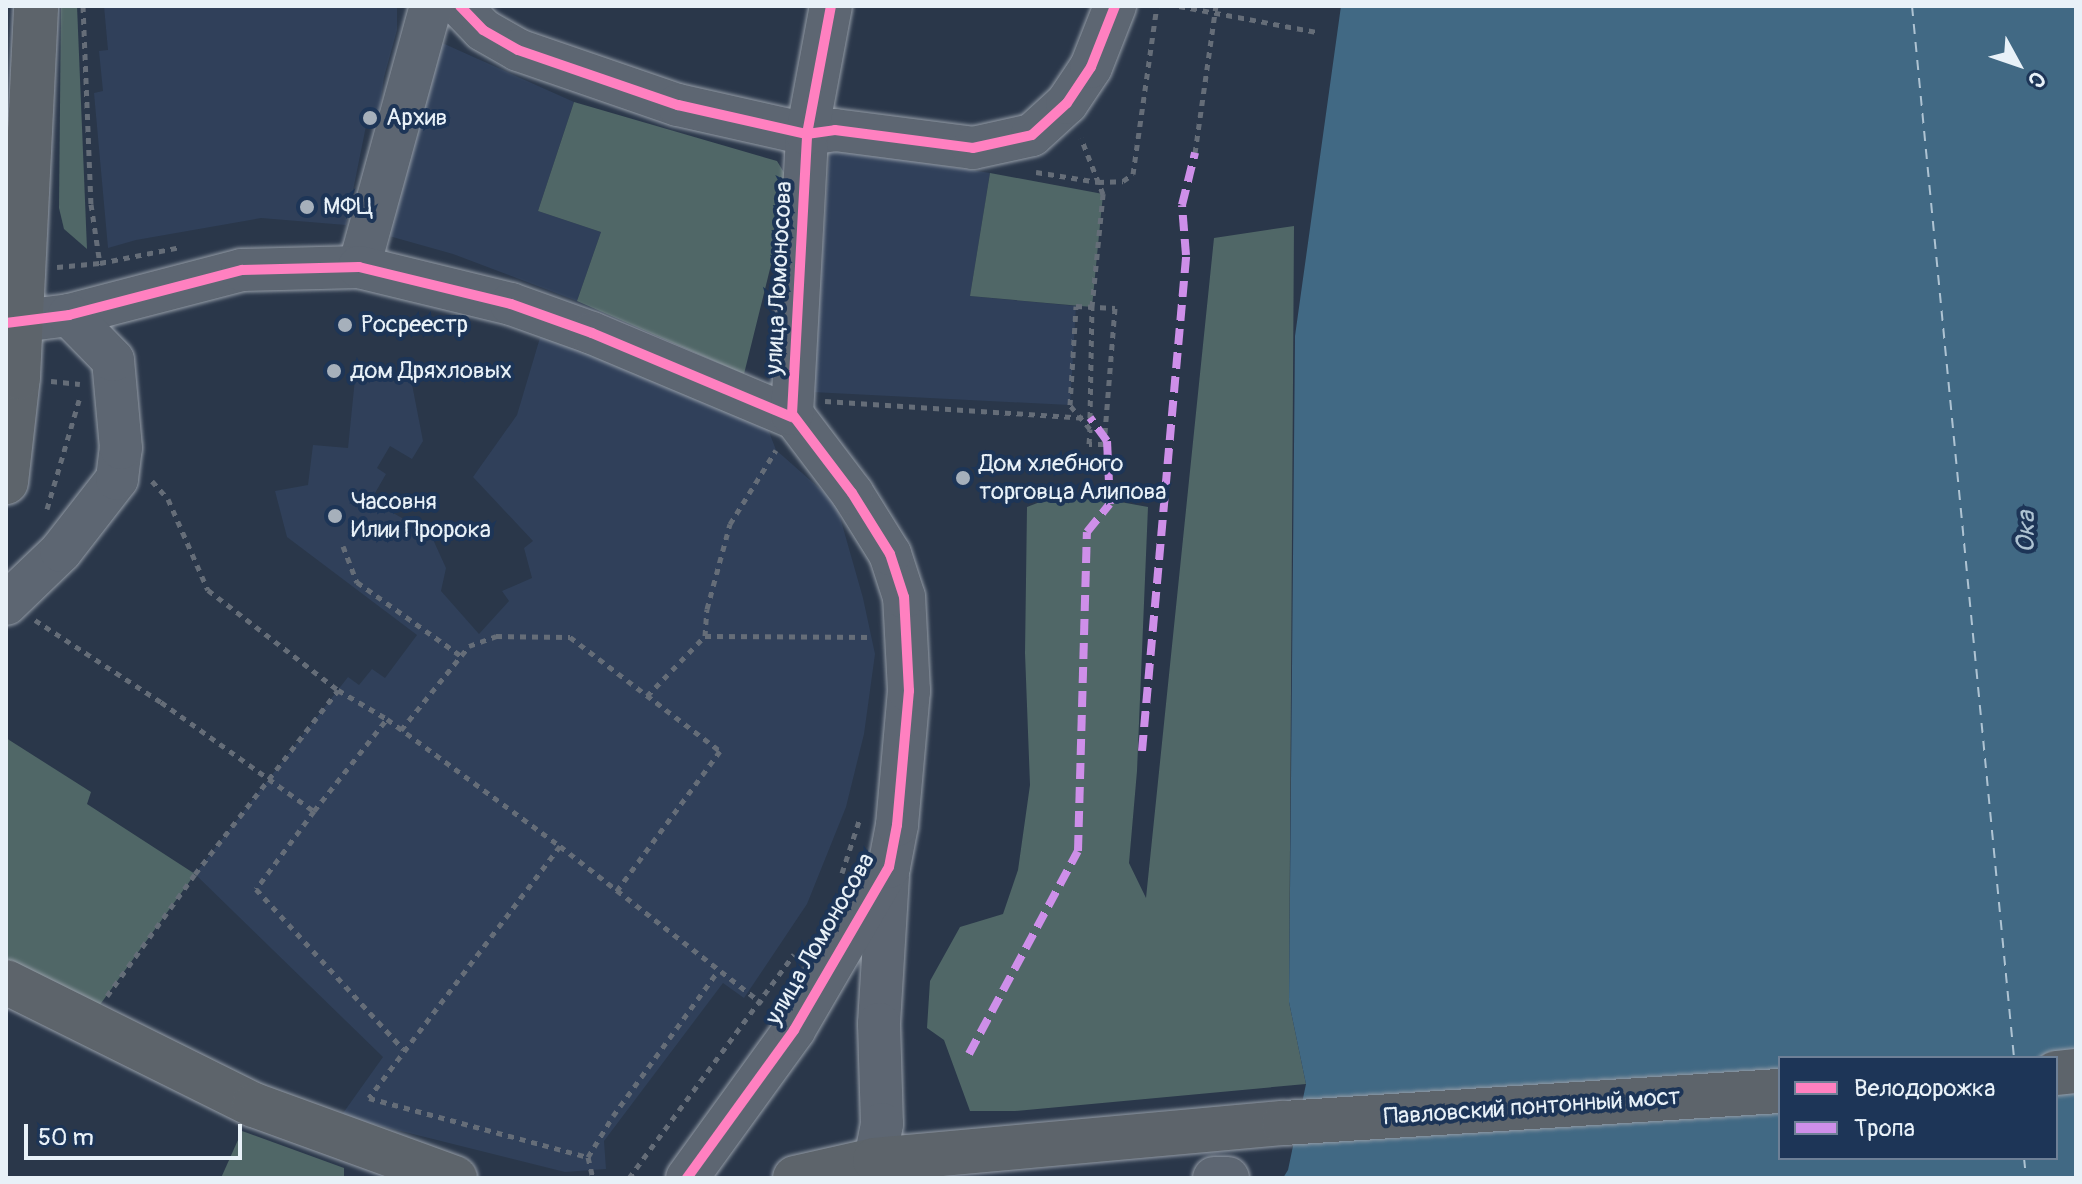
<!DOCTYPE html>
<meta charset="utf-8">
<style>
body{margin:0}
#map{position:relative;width:2082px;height:1184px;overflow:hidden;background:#2a374a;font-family:Pangolin,sans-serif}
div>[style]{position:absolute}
.built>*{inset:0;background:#30405a}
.green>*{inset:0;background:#506767}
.water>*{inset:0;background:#416984}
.ferry>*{height:2px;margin-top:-1px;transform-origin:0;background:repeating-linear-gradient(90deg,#aec3d2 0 10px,transparent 0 18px)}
.path>*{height:5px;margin-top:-2.5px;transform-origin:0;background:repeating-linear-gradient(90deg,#656d78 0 6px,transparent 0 12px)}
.roads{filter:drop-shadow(0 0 2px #959da7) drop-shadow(0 0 2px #959da7)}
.minor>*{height:42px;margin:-21px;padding:0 21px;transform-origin:21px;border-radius:21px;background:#5d6672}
.major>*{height:44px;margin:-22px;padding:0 22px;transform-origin:22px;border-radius:22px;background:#5d646b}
.quiet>*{height:8px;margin-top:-4px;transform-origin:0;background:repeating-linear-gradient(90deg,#ce8fe9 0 16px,transparent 0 24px)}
.cycleway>*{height:10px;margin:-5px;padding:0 5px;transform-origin:5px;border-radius:5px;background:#ff80c0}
.dots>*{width:22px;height:22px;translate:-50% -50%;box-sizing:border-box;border:4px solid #1d3557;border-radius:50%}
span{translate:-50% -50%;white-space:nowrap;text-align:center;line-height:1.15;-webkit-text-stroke:8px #1d3557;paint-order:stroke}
.poi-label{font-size:24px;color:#e8f1f8}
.left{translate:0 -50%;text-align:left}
.street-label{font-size:24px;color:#e8f1f8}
.water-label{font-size:26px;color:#aec3d2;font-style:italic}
.frame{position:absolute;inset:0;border:8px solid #e8f1f8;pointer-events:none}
.legend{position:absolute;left:1778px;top:1056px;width:280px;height:104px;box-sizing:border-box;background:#1d3557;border:2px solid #6e8097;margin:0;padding:10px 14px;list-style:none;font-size:24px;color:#e8f1f8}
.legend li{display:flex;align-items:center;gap:16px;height:40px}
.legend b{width:40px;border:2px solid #6e8097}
.north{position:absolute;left:1978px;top:24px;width:80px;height:80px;-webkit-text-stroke:6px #1d3557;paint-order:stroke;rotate:130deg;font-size:22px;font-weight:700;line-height:32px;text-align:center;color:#e8f1f8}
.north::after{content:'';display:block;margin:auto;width:28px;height:36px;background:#e8f1f8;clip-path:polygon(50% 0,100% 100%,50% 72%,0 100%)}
.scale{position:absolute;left:24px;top:1124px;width:218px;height:36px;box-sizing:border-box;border:4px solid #e8f1f8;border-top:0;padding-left:10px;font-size:24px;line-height:28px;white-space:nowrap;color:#e8f1f8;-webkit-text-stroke:6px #1d3557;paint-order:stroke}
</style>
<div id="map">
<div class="built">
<div style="clip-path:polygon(104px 6px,397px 6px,397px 30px,384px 77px,377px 128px,366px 126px,346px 225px,261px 218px,136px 240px,108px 248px,94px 93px,103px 91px,99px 51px,108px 50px)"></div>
<div style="clip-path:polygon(440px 42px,574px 102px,538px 211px,601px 232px,577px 301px,453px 254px,389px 236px,412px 153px,424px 82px)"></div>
<div style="clip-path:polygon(830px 148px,990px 173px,970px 296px,1076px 306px,1070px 405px,812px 392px)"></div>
<div style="clip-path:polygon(542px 331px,762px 414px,776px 450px,836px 503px,863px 598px,875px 654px,864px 734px,846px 807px,807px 904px,744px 998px,723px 983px,604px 1141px,606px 1169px,565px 1172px,341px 1116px,383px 1057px,195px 874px,348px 677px,359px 685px,372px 669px,385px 678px,417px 635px,287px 537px,275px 491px,308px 485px,313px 445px,348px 448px,356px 369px,410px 374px,423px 441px,412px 459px,390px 446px,377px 468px,386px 474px,371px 500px,431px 535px,446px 568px,441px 591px,479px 634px,509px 601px,502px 591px,532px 578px,524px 548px,533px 541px,473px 477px,517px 415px)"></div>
</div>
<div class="green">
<div style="clip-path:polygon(61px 6px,77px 6px,87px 249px,64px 229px,59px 208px)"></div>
<div style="clip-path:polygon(574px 102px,777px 161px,791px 184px,744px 374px,577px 301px,601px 232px,538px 211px)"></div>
<div style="clip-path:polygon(990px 173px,1103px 194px,1092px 307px,970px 296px)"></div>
<div style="clip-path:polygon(1294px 226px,1289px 1002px,1306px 1084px,1015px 1111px,970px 1111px,944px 1040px,927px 1028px,930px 981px,960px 927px,1003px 914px,1018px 870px,1030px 785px,1025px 653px,1027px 507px,1045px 500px,1104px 499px,1148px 507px,1137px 771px,1129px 863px,1146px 898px,1214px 238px)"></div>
<div style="clip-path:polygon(6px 738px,91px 792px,87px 804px,195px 874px,99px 1006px,6px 963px)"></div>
<div style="clip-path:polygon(242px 1131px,344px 1168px,344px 1178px,221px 1178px)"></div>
</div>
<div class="water">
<div style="clip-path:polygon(evenodd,1341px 6px,2076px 6px,2076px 1178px,1283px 1178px,1288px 1170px,1306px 1084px,1289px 1002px,1295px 336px,1341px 6px,1780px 1058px,2056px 1058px,2056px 1158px,1780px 1158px,1780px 1058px)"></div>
</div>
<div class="ferry">
<div style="left:1912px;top:6px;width:1057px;rotate:84.46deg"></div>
<div style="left:2024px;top:1158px;width:20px;rotate:84deg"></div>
</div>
<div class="path">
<div style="left:83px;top:6px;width:198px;rotate:87.7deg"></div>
<div style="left:91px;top:204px;width:61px;rotate:81.5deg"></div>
<div style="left:1179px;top:6px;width:140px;rotate:10.7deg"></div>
<div style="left:1195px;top:153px;width:148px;rotate:-81.9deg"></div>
<div style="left:1036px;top:172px;width:63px;rotate:9.2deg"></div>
<div style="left:1098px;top:182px;width:25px;rotate:-2deg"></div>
<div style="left:1123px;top:181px;width:12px;rotate:-35deg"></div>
<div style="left:1133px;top:174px;width:170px;rotate:-81.9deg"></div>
<div style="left:57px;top:267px;width:43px;rotate:-5.3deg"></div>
<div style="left:100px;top:263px;width:83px;rotate:-11.2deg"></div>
<div style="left:1076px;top:306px;width:39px;rotate:3deg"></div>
<div style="left:1115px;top:308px;width:136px;rotate:94.6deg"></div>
<div style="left:1104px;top:444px;width:15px;rotate:180deg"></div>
<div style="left:1089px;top:444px;width:15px;rotate:-86deg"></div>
<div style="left:1090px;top:429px;width:31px;rotate:-130deg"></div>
<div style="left:1070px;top:405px;width:99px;rotate:-86.5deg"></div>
<div style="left:51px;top:381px;width:29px;rotate:6deg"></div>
<div style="left:825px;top:401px;width:266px;rotate:3.7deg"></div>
<div style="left:1090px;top:418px;width:111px;rotate:-89deg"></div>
<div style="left:1092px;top:307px;width:114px;rotate:-84.4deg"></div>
<div style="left:1103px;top:194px;width:60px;rotate:-111.4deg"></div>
<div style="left:152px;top:481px;width:24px;rotate:48deg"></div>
<div style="left:168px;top:499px;width:99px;rotate:66.3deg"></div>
<div style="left:208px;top:590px;width:164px;rotate:37.6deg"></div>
<div style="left:338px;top:690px;width:57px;rotate:30.6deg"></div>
<div style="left:387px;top:719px;width:215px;rotate:36.3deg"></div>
<div style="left:560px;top:846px;width:256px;rotate:37.9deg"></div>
<div style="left:47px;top:509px;width:114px;rotate:-73.6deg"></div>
<div style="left:343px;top:546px;width:39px;rotate:69deg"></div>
<div style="left:357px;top:582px;width:128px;rotate:35.4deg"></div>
<div style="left:35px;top:620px;width:150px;rotate:33.1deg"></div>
<div style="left:161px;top:702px;width:188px;rotate:35.5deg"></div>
<div style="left:314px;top:811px;width:117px;rotate:-51.6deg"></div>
<div style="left:705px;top:636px;width:27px;rotate:-86deg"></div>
<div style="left:707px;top:609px;width:88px;rotate:-74.9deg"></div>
<div style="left:730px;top:524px;width:87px;rotate:-58.1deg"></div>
<div style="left:647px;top:696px;width:83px;rotate:-46deg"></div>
<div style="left:705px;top:636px;width:168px;rotate:0.3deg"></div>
<div style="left:401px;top:730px;width:108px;rotate:-51deg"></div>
<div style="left:469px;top:646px;width:29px;rotate:-20deg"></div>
<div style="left:496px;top:636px;width:74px;rotate:0.8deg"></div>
<div style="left:570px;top:637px;width:188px;rotate:37.2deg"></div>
<div style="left:720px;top:751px;width:175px;rotate:126.4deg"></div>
<div style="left:314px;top:811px;width:97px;rotate:126.6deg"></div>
<div style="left:256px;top:889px;width:217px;rotate:47.4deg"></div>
<div style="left:560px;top:846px;width:316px;rotate:127.2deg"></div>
<div style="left:369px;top:1098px;width:227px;rotate:15.1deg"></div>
<div style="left:588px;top:1157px;width:22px;rotate:77deg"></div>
<div style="left:842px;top:873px;width:58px;rotate:-71.9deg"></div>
<div style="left:107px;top:996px;width:150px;rotate:-54.2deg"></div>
<div style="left:195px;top:874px;width:233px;rotate:-52.1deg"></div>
<div style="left:588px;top:1157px;width:48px;rotate:-58.6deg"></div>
<div style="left:613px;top:1116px;width:179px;rotate:-54.1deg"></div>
<div style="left:629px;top:1178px;width:278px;rotate:-53.6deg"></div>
</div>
<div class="roads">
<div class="minor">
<div style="left:460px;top:6px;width:33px;rotate:46deg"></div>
<div style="left:483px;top:30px;width:40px;rotate:29.7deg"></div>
<div style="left:518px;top:50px;width:169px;rotate:19deg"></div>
<div style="left:678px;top:105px;width:132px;rotate:12.7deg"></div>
<div style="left:807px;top:134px;width:28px;rotate:-8deg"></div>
<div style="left:835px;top:130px;width:139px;rotate:7.4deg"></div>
<div style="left:973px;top:148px;width:60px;rotate:-12.4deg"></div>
<div style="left:1032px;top:135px;width:47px;rotate:-42.4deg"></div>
<div style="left:1067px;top:103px;width:43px;rotate:-56.3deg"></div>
<div style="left:1091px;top:67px;width:66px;rotate:-68.5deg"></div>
<div style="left:359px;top:267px;width:271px;rotate:-74.6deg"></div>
<div style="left:6px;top:323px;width:64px;rotate:-7.2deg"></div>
<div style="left:69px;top:315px;width:179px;rotate:-14.6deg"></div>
<div style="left:242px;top:270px;width:117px;rotate:-1.5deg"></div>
<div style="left:359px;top:267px;width:156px;rotate:13.7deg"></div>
<div style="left:511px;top:304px;width:86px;rotate:19.7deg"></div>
<div style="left:592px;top:333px;width:217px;rotate:22.8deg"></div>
<div style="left:6px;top:604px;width:76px;rotate:-43.9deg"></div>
<div style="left:61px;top:551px;width:91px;rotate:-52.1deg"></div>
<div style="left:117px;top:479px;width:31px;rotate:-83deg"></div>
<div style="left:121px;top:448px;width:88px;rotate:-95.2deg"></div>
<div style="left:113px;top:360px;width:63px;rotate:-134.4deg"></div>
<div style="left:888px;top:876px;width:148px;rotate:93.5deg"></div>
<div style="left:879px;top:1024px;width:100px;rotate:88.3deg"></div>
<div style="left:882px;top:1124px;width:37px;rotate:101deg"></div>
<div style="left:875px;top:1160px;width:33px;rotate:27deg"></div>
<div style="left:687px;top:1178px;width:183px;rotate:-54.1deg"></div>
<div style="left:794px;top:1030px;width:189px;rotate:-59.8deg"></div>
<div style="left:889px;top:867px;width:43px;rotate:-79.2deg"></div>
<div style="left:897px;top:825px;width:135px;rotate:-84.9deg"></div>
<div style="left:909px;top:691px;width:94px;rotate:-93deg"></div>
<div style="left:904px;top:597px;width:45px;rotate:-108deg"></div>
<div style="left:890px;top:554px;width:72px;rotate:-121.9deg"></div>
<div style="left:852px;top:493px;width:99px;rotate:-127.2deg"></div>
<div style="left:792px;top:414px;width:280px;rotate:-86.9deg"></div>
<div style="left:807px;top:134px;width:130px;rotate:-79.4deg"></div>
<div style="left:1214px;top:1178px;width:14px"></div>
</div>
<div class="major">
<div style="left:6px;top:482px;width:106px;rotate:-83.5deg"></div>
<div style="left:18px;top:377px;width:371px;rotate:-87.2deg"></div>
<div style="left:6px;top:982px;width:277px;rotate:26.4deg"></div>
<div style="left:254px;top:1105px;width:214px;rotate:20deg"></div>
<div style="left:2056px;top:1073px;width:20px;rotate:-6deg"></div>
<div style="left:795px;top:1178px;width:82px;rotate:-12.7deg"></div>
<div style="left:875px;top:1160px;width:411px;rotate:-5.2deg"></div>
<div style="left:1284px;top:1123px;width:497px;rotate:-3.7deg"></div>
</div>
</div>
<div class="quiet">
<div style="left:1142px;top:751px;width:498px;rotate:-84.9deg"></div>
<div style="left:1186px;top:255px;width:50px;rotate:-94.6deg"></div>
<div style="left:1182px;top:205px;width:54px;rotate:-76deg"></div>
<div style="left:969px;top:1054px;width:230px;rotate:-61.8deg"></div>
<div style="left:1078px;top:851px;width:319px;rotate:-88.4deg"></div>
<div style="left:1087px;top:532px;width:36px;rotate:-51deg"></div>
<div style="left:1110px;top:504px;width:63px;rotate:-92.7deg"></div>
<div style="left:1107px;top:441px;width:29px;rotate:-126deg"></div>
</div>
<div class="cycleway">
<div style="left:460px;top:6px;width:33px;rotate:46deg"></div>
<div style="left:483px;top:30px;width:40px;rotate:29.7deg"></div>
<div style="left:518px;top:50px;width:169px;rotate:19deg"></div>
<div style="left:678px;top:105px;width:132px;rotate:12.7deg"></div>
<div style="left:807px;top:134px;width:28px;rotate:-8deg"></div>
<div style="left:835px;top:130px;width:139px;rotate:7.4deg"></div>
<div style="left:973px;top:148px;width:60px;rotate:-12.4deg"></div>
<div style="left:1032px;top:135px;width:47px;rotate:-42.4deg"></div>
<div style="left:1067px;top:103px;width:43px;rotate:-56.3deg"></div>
<div style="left:1091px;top:67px;width:66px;rotate:-68.5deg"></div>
<div style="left:6px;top:323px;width:64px;rotate:-7.2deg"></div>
<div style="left:69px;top:315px;width:179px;rotate:-14.6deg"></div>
<div style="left:242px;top:270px;width:117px;rotate:-1.5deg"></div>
<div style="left:359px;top:267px;width:156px;rotate:13.7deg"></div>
<div style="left:511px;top:304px;width:86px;rotate:19.7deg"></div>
<div style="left:592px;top:333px;width:217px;rotate:22.8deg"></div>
<div style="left:687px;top:1178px;width:183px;rotate:-54.1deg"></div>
<div style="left:794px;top:1030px;width:189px;rotate:-59.8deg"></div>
<div style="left:889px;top:867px;width:43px;rotate:-79.2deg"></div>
<div style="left:897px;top:825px;width:135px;rotate:-84.9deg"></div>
<div style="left:909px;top:691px;width:94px;rotate:-93deg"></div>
<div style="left:904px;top:597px;width:45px;rotate:-108deg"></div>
<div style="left:890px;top:554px;width:72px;rotate:-121.9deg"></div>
<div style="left:852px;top:493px;width:99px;rotate:-127.2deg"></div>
<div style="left:792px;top:414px;width:280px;rotate:-86.9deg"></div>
<div style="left:807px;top:134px;width:130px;rotate:-79.4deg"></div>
</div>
<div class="dots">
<div style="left:370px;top:118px;background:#a6b0bb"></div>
<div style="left:307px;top:207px;background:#a6b0bb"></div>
<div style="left:345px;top:325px;background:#a6b0bb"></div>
<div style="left:334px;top:371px;background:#a6b0bb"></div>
<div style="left:963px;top:478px;background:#a6b0bb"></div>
<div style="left:335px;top:516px;background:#a6b0bb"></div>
</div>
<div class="poi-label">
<span class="left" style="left:386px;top:118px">Архив</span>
<span class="left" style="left:323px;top:207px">МФЦ</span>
<span class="left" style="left:361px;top:325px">Росреестр</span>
<span class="left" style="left:350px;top:371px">дом Дряхловых</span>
<span class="left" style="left:979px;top:478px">Дом хлебного<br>торговца Алипова</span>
<span class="left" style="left:351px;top:516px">Часовня<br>Илии Пророка</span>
</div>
<div class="street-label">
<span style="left:779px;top:278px;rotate:-87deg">улица Ломоносова</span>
<span style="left:820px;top:939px;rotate:-60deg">улица Ломоносова</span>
<span style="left:1532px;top:1107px;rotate:-4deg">Павловский понтонный мост</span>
</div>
<div class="water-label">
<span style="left:2027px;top:532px;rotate:-89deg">Ока</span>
</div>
<div class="frame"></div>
<ul class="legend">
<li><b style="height:10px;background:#ff80c0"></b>Велодорожка</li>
<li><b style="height:10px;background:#ce8fe9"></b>Тропа</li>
</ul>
<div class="north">С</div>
<div class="scale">50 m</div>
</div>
